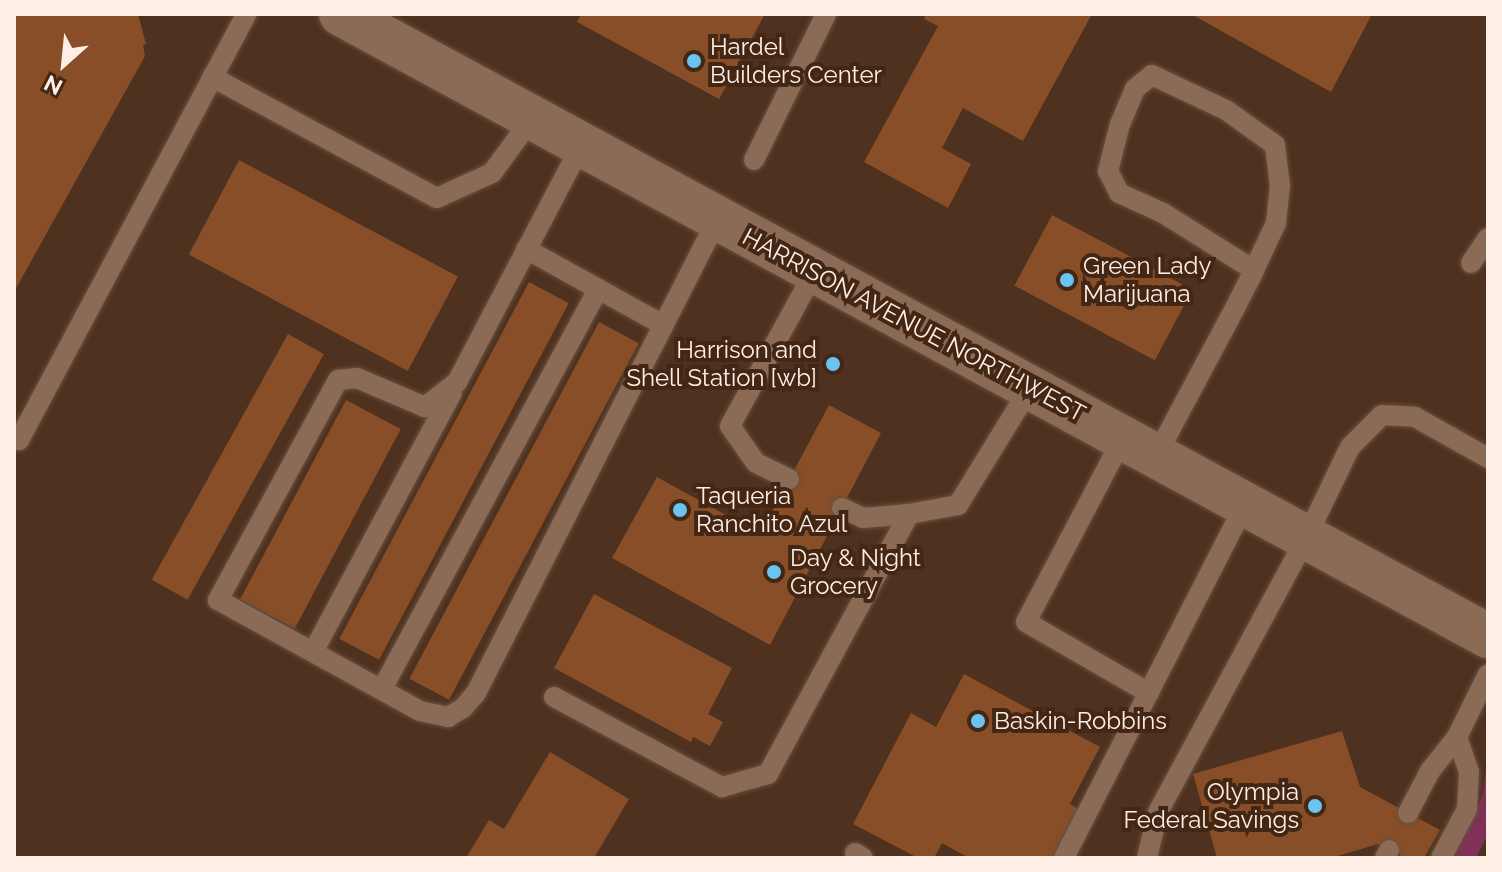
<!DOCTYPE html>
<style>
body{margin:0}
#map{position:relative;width:1502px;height:872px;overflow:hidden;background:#4e311e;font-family:Raleway,sans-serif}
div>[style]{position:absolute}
.green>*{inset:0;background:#7f3157}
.building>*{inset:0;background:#884e27;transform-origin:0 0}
.roads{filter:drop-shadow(0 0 2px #685040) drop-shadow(0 0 2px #685040)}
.lane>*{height:20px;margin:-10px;padding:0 10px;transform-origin:10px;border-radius:10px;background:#8b6a56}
.secondary>*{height:44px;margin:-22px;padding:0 22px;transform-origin:22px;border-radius:22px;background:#8b6a56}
.dots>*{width:22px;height:22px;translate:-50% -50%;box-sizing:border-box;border:4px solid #432714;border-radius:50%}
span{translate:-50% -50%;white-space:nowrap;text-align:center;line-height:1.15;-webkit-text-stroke:8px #432714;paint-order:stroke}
.poi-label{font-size:24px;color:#feeee5}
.left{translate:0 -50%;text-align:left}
.right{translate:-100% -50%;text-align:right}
.street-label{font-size:24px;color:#feeee5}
.frame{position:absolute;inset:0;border:16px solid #feeee5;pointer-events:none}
.north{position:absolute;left:24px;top:24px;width:80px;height:80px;-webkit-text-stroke:6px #432714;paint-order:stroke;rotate:207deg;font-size:22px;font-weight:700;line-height:32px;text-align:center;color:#feeee5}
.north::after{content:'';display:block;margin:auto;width:28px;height:36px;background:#feeee5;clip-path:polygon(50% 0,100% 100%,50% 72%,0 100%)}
</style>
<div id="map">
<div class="green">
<div style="clip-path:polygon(1488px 749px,1488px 834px,1476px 858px,1452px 858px,1483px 795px)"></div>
</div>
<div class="building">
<div style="clip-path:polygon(14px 14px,138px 14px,146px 44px,143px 45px,145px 56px,14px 292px)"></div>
<div style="clip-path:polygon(581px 14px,765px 14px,719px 99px,577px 22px)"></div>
<div style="clip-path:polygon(926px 14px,1092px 14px,1023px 141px,963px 108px,942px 148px,971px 164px,948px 208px,864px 162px,938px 26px,924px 19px)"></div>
<div style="clip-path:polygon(1191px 14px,1372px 14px,1331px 92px)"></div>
<div style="left:239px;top:160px;width:248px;height:107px;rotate:28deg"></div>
<div style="left:1052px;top:215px;width:159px;height:80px;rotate:28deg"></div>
<div style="left:529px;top:282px;width:45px;height:404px;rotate:28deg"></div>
<div style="left:599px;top:322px;width:45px;height:404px;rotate:28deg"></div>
<div style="left:288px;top:334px;width:41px;height:281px;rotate:29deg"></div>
<div style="left:346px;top:400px;width:62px;height:226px;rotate:28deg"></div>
<div style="clip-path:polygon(829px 405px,881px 433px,770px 645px,612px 558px,657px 477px,760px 534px)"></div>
<div style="clip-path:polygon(594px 594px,732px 668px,708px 714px,723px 722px,710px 746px,693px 737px,691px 742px,554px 668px)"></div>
<div style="clip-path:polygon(964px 674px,1100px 747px,1070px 804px,1085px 812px,1061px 858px,969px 858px,942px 843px,934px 858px,918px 858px,853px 824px,911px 713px,936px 727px)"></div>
<div style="clip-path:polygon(1342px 731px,1360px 787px,1440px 830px,1424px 858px,1405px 858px,1378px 844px,1331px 858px,1217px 858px,1193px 774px)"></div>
<div style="clip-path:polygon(550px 752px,629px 799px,594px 858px,466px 858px,489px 820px,504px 829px)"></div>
</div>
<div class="roads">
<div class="lane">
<div style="left:212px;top:77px;width:255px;rotate:28.3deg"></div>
<div style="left:437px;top:198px;width:60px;rotate:-24.4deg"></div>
<div style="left:492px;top:173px;width:69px;rotate:-53.8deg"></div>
<div style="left:582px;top:144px;width:269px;rotate:117.7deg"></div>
<div style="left:457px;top:382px;width:41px;rotate:142deg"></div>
<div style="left:425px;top:407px;width:74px;rotate:-156.9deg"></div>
<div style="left:357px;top:378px;width:19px;rotate:174deg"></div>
<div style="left:338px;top:380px;width:251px;rotate:118.6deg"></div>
<div style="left:218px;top:600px;width:230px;rotate:28.8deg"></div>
<div style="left:420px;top:711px;width:29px;rotate:12deg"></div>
<div style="left:448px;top:717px;width:17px;rotate:-31deg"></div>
<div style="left:463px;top:708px;width:20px;rotate:-49deg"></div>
<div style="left:476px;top:693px;width:533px;rotate:-63deg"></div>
<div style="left:754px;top:160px;width:163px;rotate:-63.7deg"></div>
<div style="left:526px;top:249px;width:157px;rotate:29deg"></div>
<div style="left:1471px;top:263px;width:30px;rotate:-56deg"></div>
<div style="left:14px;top:437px;width:6px;rotate:31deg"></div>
<div style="left:19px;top:440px;width:483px;rotate:-61.9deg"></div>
<div style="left:1123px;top:438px;width:208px;rotate:117.8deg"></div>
<div style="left:1026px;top:622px;width:142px;rotate:30deg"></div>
<div style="left:1156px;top:456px;width:172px;rotate:-61.9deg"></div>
<div style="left:1237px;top:304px;width:38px;rotate:-63deg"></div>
<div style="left:1254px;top:270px;width:52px;rotate:-64.9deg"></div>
<div style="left:1276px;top:223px;width:37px;rotate:-84deg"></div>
<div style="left:1280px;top:186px;width:41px;rotate:-97deg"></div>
<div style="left:1275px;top:145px;width:60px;rotate:-144.5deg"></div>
<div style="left:1226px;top:110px;width:82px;rotate:-154.7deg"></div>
<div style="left:1152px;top:75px;width:22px;rotate:141deg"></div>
<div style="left:1135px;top:89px;width:38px;rotate:113deg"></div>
<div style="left:1120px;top:124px;width:49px;rotate:104.3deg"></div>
<div style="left:1108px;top:171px;width:25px;rotate:63deg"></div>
<div style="left:1119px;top:193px;width:48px;rotate:24.4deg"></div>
<div style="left:1163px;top:213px;width:107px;rotate:32.1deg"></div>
<div style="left:789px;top:479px;width:37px;rotate:-154deg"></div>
<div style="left:756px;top:463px;width:45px;rotate:-125.1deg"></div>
<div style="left:730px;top:426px;width:177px;rotate:-61.3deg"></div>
<div style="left:842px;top:508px;width:23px;rotate:25deg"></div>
<div style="left:863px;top:518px;width:46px;rotate:-5deg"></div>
<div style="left:313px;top:652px;width:294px;rotate:-61.8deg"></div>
<div style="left:382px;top:689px;width:455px;rotate:-61.6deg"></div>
<div style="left:554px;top:697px;width:191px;rotate:28.2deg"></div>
<div style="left:722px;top:787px;width:48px;rotate:-15.8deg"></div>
<div style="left:768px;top:774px;width:296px;rotate:-61.5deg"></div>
<div style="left:909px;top:514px;width:50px;rotate:-10.4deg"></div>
<div style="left:958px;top:505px;width:137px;rotate:-58.4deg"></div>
<div style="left:1408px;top:813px;width:47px;rotate:-62.4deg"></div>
<div style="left:1430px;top:771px;width:43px;rotate:-51.5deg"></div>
<div style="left:855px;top:853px;width:9px;rotate:32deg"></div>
<div style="left:1064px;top:858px;width:398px;rotate:-62.9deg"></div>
<div style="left:1147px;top:858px;width:47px;rotate:-76.6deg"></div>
<div style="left:1158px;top:812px;width:311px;rotate:-61.6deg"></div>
<div style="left:1306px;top:538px;width:101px;rotate:-64.2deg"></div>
<div style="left:1350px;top:447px;width:45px;rotate:-45deg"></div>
<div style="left:1382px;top:415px;width:33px;rotate:3deg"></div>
<div style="left:1415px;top:417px;width:84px;rotate:29.3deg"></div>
<div style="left:1385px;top:858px;width:9px;rotate:-63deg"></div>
<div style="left:1441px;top:858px;width:55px;rotate:-62deg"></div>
<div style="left:1467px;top:809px;width:37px;rotate:-87deg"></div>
<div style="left:1469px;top:772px;width:37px;rotate:-109deg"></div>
<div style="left:1457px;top:737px;width:70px;rotate:-63.8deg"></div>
</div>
<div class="secondary">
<div style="left:341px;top:14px;width:1305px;rotate:28.47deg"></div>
</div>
</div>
<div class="dots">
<div style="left:694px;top:61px;background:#6ac3f1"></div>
<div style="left:1067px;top:280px;background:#6ac3f1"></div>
<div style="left:833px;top:364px;background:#6ac3f1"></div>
<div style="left:680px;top:510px;background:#6ac3f1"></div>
<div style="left:774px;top:572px;background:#6ac3f1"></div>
<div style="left:978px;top:721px;background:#6ac3f1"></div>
<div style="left:1315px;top:806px;background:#6ac3f1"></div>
</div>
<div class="poi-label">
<span class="left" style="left:710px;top:61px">Hardel<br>Builders Center</span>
<span class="left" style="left:1083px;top:280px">Green Lady<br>Marijuana</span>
<span class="right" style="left:817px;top:364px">Harrison and<br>Shell Station [wb]</span>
<span class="left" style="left:696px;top:510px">Taqueria<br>Ranchito Azul</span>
<span class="left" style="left:790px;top:572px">Day &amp; Night<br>Grocery</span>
<span class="left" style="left:994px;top:721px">Baskin-Robbins</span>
<span class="right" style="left:1299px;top:806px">Olympia<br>Federal Savings</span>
</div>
<div class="street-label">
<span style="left:914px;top:325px;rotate:28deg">HARRISON AVENUE NORTHWEST</span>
</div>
<div class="frame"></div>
<div class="north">N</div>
</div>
